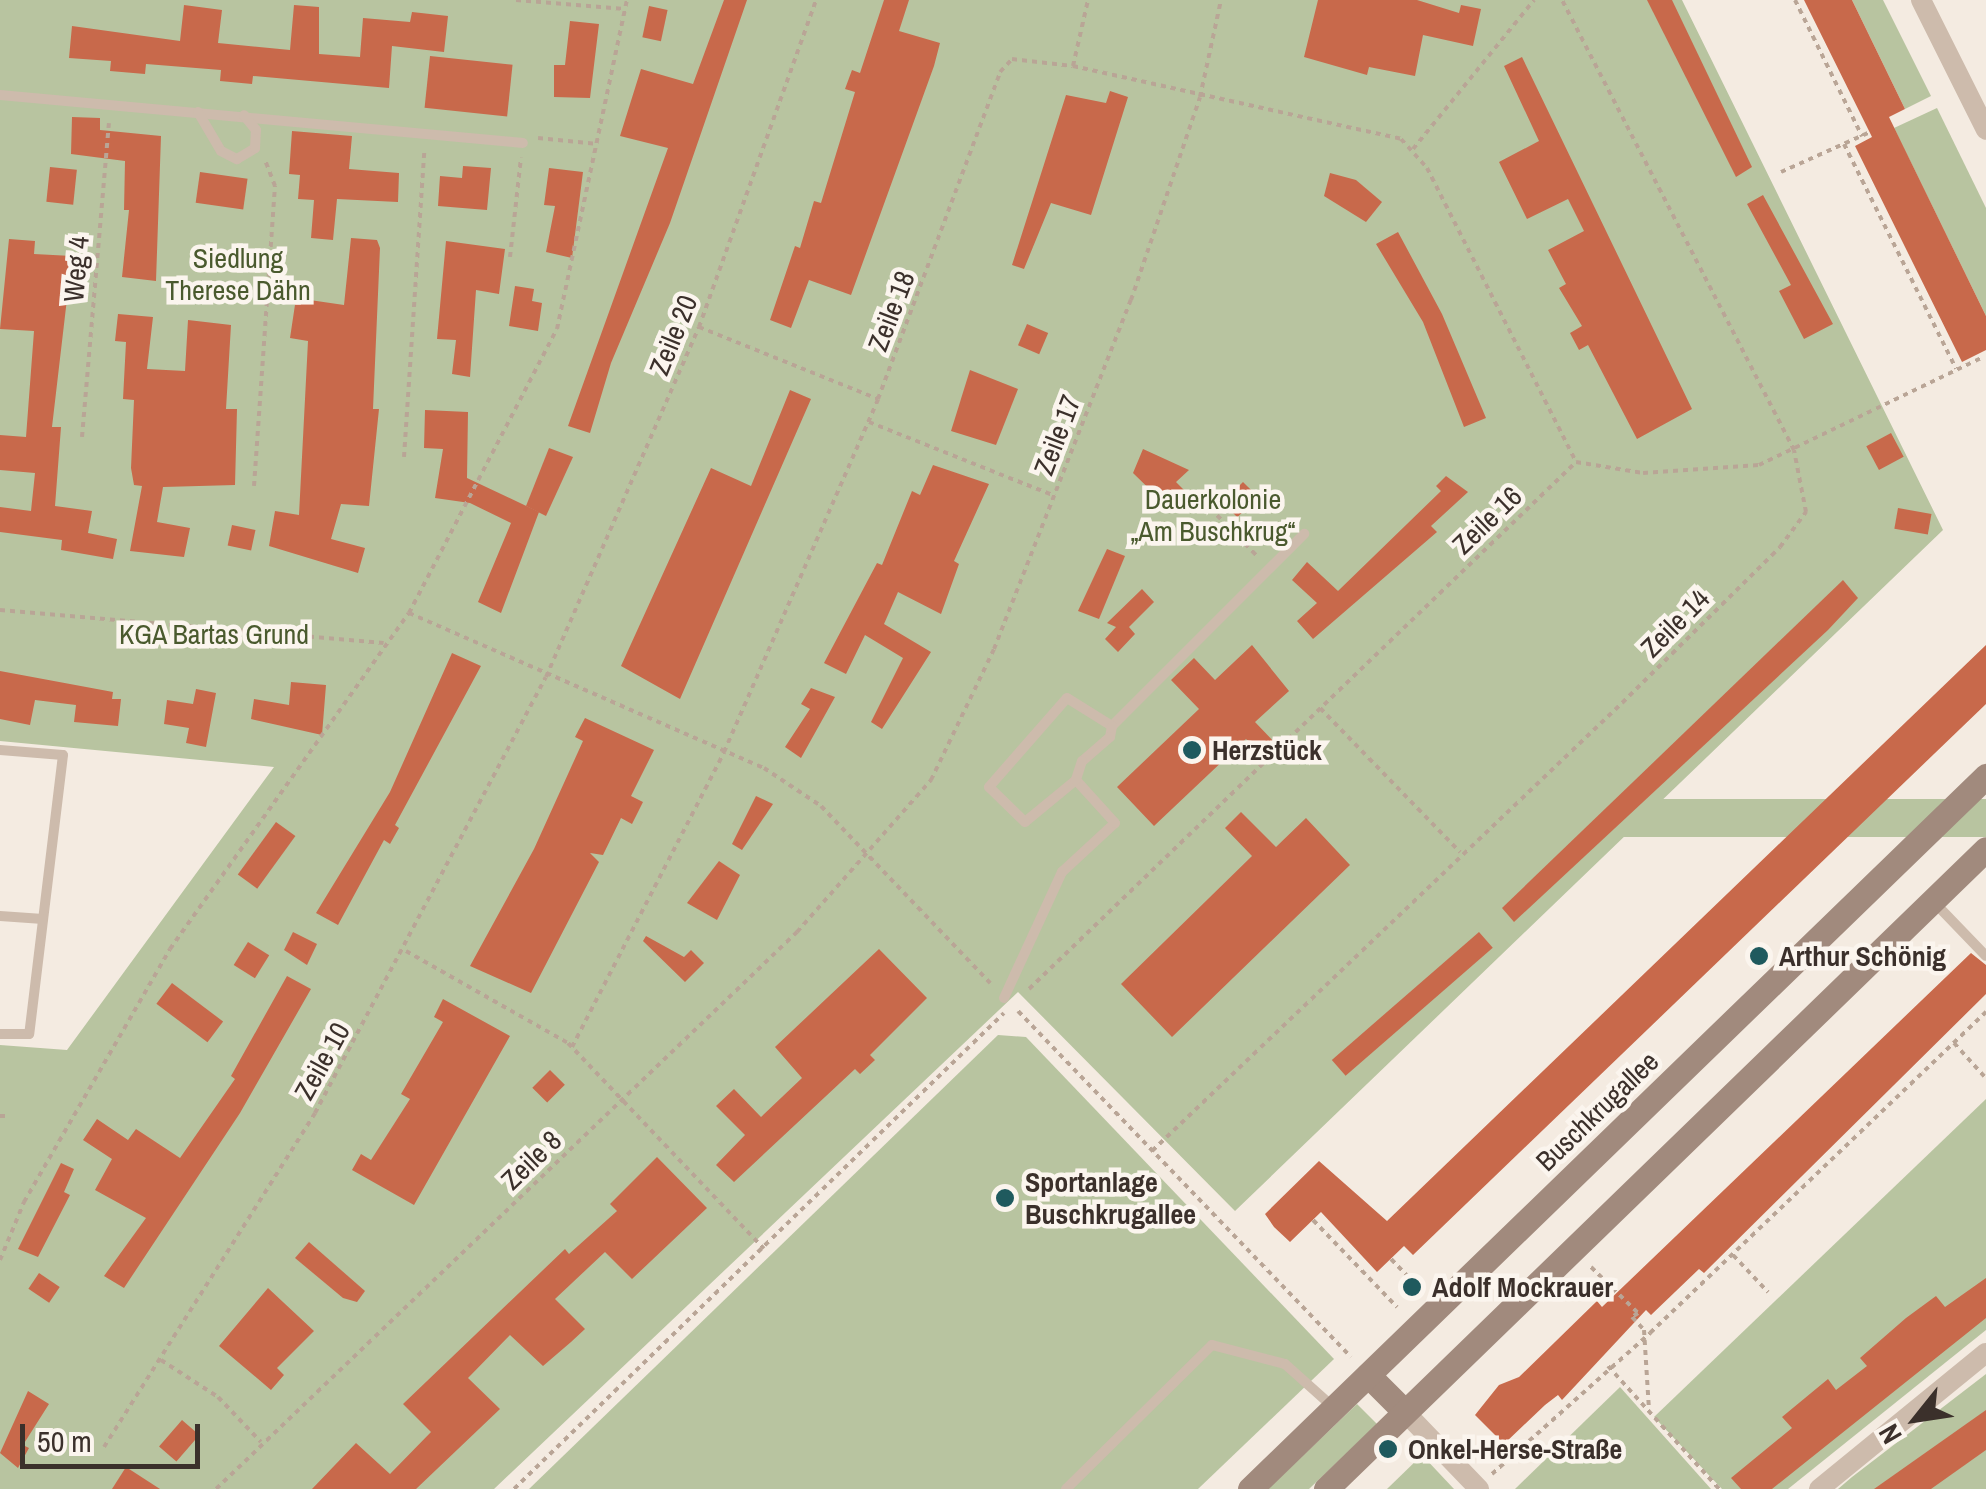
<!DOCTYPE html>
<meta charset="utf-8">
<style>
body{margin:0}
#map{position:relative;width:1986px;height:1489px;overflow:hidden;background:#f4ebe1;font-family:"Archivo Narrow",sans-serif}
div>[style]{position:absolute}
.green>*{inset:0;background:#b8c4a0;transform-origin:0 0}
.building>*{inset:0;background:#c8694b;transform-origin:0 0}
.path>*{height:4px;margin-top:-2px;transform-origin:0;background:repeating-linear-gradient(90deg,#b9a596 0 5px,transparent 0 10px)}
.service>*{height:10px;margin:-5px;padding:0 5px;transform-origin:5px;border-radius:5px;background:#cdbbac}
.minor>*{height:20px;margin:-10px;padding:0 10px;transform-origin:10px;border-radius:10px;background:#cdbbac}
.secondary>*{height:25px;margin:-12.5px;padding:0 12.5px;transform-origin:12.5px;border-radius:12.5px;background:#a18a7d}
.dots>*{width:28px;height:28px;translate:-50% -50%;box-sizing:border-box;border:5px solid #fbf5ee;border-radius:50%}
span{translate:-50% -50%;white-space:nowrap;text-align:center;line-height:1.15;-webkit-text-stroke:9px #fbf5ee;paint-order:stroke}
.park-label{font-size:28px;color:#4a5a2e}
.street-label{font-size:28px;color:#3b302b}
.poi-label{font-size:28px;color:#3b302b;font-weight:700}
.left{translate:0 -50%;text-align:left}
.north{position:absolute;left:1866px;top:1369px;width:100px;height:100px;-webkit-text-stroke:8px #fbf5ee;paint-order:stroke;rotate:240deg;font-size:28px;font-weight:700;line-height:40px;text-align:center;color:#3b302b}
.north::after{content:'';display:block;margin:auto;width:35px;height:45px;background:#3b302b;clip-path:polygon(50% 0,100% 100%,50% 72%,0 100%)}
.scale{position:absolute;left:20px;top:1424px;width:180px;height:45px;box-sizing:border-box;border:5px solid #3b302b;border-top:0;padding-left:12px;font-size:30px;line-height:35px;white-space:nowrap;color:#3b302b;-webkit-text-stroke:8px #fbf5ee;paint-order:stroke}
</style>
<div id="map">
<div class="green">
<div style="clip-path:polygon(0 0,1682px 0,1943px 530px,1235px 1211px,1018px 992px,494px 1489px,0 1489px,0 1045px,67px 1050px,274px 767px,0 741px)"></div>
<div style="clip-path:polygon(1852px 0,1883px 0,1931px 96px,1905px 109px)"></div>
<div style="clip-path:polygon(1937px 108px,1986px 208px,1986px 316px,1894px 128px)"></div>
<div style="left:1986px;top:799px;width:38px;height:815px;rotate:90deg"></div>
<div style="clip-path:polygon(998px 1035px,1026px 1037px,1334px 1359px,1198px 1489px,529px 1489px)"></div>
<div style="clip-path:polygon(1986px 1099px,1986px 1330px,1788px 1489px,1722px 1489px,1654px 1417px)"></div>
<div style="clip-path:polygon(1986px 1374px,1986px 1489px,1838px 1489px,1852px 1477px)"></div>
<div style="clip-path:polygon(1620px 1387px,1711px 1489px,1515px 1489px)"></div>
<div style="clip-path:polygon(1357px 1404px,1377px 1424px,1309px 1489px,1268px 1489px)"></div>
<div style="clip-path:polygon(1422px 1455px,1454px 1489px,1387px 1489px)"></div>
</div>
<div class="building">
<div style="clip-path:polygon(724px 0,747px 0,670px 223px,611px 363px,590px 433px,568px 426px,668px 148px,620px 136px,641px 69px,693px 84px)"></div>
<div style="clip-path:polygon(884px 0,909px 0,899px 31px,940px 43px,934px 66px,851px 295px,809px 280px,791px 328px,770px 320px,795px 246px,800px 248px,814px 201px,821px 203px,855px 92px,845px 89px,852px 70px,860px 73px)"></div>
<div style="clip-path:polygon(1318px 0,1417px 0,1459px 13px,1461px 5px,1481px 9px,1473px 46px,1423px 35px,1415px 76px,1369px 67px,1367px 75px,1304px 57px)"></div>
<div style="clip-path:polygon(1647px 0,1672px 0,1752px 167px,1736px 177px)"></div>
<div style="clip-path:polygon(1804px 0,1852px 0,1905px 109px,1889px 117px,1986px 316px,1986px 350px,1962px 362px,1855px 146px,1872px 137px)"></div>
<div style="clip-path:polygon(184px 5px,222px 10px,218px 43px,290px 50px,294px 5px,319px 7px,319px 54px,360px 57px,363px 18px,410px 22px,412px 12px,448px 16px,444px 52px,392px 46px,389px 88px,253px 76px,252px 84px,220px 81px,221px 70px,146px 64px,145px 74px,110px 71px,111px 61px,69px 58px,72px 26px,180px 41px)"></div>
<div style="left:649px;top:6px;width:19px;height:32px;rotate:12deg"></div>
<div style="clip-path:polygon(570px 21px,599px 24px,590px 98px,554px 97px,554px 65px,565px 65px)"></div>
<div style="left:430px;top:56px;width:83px;height:52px;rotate:6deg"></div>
<div style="clip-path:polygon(1522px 57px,1692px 409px,1637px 439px,1588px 345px,1579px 350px,1570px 333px,1582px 326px,1559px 288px,1566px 284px,1548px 250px,1584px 231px,1568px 199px,1527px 219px,1499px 162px,1539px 141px,1504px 66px)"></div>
<div style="clip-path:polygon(1110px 91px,1128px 97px,1091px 215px,1051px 203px,1024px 269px,1012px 265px,1066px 95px,1106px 103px)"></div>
<div style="clip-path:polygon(72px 117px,100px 118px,100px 130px,161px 136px,156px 281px,122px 277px,129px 210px,124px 210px,125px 161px,71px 154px)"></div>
<div style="clip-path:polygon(292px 131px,352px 136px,349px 169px,399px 173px,398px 202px,337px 199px,333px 240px,311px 238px,314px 200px,298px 199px,300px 175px,289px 174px)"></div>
<div style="clip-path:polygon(463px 166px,491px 168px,487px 210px,438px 206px,440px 176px,462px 178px)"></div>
<div style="left:50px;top:167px;width:27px;height:35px;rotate:6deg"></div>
<div style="clip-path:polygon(549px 168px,583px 172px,572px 258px,546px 252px,555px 206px,544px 205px)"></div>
<div style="left:200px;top:172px;width:48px;height:31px;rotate:8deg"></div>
<div style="clip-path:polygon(1330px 173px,1356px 180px,1382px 202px,1366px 222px,1324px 196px)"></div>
<div style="clip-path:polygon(1763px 195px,1833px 324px,1804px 339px,1779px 291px,1791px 285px,1747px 204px)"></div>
<div style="clip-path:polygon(1398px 232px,1442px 314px,1486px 418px,1464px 427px,1423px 322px,1376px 244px)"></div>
<div style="clip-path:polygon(351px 238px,377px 240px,380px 248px,373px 409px,379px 409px,369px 506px,341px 504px,331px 539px,365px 548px,358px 573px,269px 546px,275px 511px,299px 515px,308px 341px,290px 338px,296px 298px,344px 305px)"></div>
<div style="clip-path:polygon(9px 239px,35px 241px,34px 254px,72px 256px,52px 427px,61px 427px,55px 506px,92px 511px,88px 533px,117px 539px,113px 559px,61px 550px,62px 540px,0 532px,0 507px,31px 511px,35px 473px,0 470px,0 435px,26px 437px,34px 331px,0 329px)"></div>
<div style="clip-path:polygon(446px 241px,505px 249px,499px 294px,476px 290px,470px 377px,452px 374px,456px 340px,437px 339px)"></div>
<div style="clip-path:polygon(515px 286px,534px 289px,532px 301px,542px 303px,538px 331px,509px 326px)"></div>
<div style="clip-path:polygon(118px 314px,153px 317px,147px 369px,185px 371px,188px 320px,231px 325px,226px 409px,237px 409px,235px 485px,163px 487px,157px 522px,190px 528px,184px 557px,130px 551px,142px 486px,134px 485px,131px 468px,134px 400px,123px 399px,126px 342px,115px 341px)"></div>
<div style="left:1027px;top:324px;width:23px;height:23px;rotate:23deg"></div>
<div style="clip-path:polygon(970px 370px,1018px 389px,996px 445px,951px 431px)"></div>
<div style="clip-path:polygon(790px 390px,811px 399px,680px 699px,621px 666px,711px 468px,751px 486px)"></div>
<div style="clip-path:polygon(425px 410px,468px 412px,467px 478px,539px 512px,501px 613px,478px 602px,511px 523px,470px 503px,435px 498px,443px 449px,424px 448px)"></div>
<div style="left:1891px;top:433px;width:27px;height:28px;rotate:62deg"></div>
<div style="clip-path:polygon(549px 448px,573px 457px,546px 516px,526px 506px)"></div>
<div style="clip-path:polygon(1143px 449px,1189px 470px,1176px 482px,1187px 493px,1171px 510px,1133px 473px)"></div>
<div style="clip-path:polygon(933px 465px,989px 484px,954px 561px,959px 564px,941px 614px,898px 592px,884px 624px,931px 652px,882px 729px,871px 722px,903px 658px,865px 635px,846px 674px,824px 663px,877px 563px,882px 565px,912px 491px,920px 495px)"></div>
<div style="clip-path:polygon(1446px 476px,1468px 492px,1431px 526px,1437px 532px,1313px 639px,1297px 621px,1317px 603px,1292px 580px,1307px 562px,1338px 591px,1441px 491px,1436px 486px)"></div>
<div style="left:1243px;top:482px;width:21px;height:29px;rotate:45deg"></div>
<div style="left:1898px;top:508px;width:34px;height:21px;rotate:10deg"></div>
<div style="left:232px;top:525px;width:24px;height:21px;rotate:12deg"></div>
<div style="clip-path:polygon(1107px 549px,1125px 556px,1099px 619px,1078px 611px)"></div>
<div style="clip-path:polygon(1843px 580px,1858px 598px,1828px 630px,1514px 922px,1502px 908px)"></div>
<div style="clip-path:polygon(1142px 589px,1154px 602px,1129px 627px,1135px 634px,1118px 652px,1105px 639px,1116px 627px,1107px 623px)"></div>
<div style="clip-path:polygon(1252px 645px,1289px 691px,1255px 722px,1275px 743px,1262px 755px,1246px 739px,1154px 826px,1117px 787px,1199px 709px,1171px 680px,1194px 658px,1215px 680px)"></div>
<div style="clip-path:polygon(1986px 645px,1986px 704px,1413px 1255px,1404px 1246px,1377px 1272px,1321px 1212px,1290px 1242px,1274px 1227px,1265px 1214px,1319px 1161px,1387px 1221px)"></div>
<div style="clip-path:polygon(452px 653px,481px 666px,395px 825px,399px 828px,390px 844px,384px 840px,338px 925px,316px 913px,390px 792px)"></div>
<div style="clip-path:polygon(0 671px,113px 692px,112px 699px,121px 699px,118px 726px,74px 722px,76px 705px,35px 700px,30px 725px,0 719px)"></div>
<div style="clip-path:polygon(291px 682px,326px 685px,322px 735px,251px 719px,254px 699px,289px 705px)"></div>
<div style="clip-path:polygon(811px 688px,835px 697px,801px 758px,785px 747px,810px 709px,801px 704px)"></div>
<div style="clip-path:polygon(196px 689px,216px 693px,206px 747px,186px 743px,189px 728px,164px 724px,167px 700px,193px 704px)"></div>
<div style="clip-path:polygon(585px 718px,654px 750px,631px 796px,643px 802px,632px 824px,621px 818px,603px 855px,590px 853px,599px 862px,531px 993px,470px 966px,534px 849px,583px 741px,575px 737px)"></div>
<div style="clip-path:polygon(756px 796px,773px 804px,742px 850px,732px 844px)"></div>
<div style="clip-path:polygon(1241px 812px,1276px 847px,1306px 818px,1350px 865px,1172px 1037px,1121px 984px,1252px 856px,1225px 828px)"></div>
<div style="left:276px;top:822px;width:24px;height:65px;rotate:36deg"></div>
<div style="clip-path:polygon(719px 861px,740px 875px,717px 920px,687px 903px)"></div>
<div style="clip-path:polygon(293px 932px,317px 944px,307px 965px,284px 950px)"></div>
<div style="left:1479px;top:932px;width:21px;height:195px;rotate:49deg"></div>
<div style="clip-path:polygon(646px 936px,684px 957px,691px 950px,704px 963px,685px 982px,643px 941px)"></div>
<div style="left:248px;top:942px;width:25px;height:27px;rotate:32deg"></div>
<div style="clip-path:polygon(879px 949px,927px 998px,870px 1055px,875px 1060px,860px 1074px,855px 1069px,734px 1182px,716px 1165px,745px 1135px,716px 1106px,734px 1089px,761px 1117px,802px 1078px,775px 1047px)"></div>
<div style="clip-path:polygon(1971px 953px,1986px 965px,1986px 994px,1704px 1273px,1699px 1269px,1651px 1315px,1646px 1310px,1562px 1400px,1558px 1395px,1545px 1405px,1504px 1444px,1475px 1415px,1499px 1385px,1519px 1377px,1597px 1301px,1602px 1307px)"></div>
<div style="clip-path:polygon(287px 976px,311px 989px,240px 1113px,124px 1288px,104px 1276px,146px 1218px,95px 1190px,112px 1159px,83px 1140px,97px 1119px,128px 1140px,136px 1129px,180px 1158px,235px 1079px,231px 1076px)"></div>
<div style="left:172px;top:983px;width:64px;height:26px;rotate:37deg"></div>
<div style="clip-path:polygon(443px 999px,510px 1036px,414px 1205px,352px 1170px,361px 1154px,371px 1160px,410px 1099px,401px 1094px,443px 1022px,434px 1017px)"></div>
<div style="left:550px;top:1070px;width:21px;height:25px;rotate:45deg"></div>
<div style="clip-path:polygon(657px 1157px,707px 1208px,632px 1279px,605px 1252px,555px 1299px,585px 1329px,571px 1342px,543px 1366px,510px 1335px,468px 1378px,500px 1409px,416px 1489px,312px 1489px,356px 1443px,390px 1474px,431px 1432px,403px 1404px,565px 1249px,569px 1254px,617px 1211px,610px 1204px)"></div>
<div style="clip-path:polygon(61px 1163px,74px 1169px,64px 1192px,70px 1195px,38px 1257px,18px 1249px)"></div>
<div style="clip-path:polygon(309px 1242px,365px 1291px,357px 1302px,343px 1298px,295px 1258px)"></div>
<div style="left:39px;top:1273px;width:25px;height:19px;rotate:34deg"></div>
<div style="clip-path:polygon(1986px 1278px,1986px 1318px,1772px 1489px,1741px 1489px,1731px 1478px,1792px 1428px,1782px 1417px,1828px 1379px,1836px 1390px,1867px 1366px,1860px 1358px,1906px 1318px,1936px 1296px,1945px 1307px)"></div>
<div style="clip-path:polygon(268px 1288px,314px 1331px,277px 1368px,284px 1375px,271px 1390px,219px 1346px)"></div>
<div style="clip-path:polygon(28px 1391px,49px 1404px,23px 1445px,29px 1448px,18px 1468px,0 1453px)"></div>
<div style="clip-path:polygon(1986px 1410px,1986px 1450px,1931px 1489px,1874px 1489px)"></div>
<div style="left:182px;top:1420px;width:23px;height:35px;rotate:41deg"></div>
<div style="clip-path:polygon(126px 1467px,160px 1489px,112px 1489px)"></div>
</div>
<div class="path">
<div style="left:516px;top:0;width:109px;rotate:4.7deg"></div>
<div style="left:1795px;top:0;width:152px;rotate:63.8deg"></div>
<div style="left:1073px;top:66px;width:68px;rotate:-77.2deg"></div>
<div style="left:538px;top:138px;width:60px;rotate:5.7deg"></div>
<div style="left:1844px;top:144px;width:251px;rotate:63.5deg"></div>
<div style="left:1413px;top:149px;width:192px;rotate:-50.9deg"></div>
<div style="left:1781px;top:172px;width:98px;rotate:-24.2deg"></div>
<div style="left:510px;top:257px;width:100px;rotate:-83.7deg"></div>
<div style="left:699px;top:327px;width:193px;rotate:21.9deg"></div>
<div style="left:869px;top:422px;width:200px;rotate:21.7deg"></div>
<div style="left:82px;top:437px;width:315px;rotate:-85.1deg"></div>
<div style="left:404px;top:457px;width:305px;rotate:-86.2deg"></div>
<div style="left:1576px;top:462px;width:68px;rotate:9.3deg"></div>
<div style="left:1643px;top:473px;width:116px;rotate:-3.9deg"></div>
<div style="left:1759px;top:465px;width:246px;rotate:-25.7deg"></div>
<div style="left:254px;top:486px;width:301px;rotate:-86deg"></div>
<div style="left:275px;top:186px;width:26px;rotate:-111deg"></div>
<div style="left:1203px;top:501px;width:80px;rotate:45.5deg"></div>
<div style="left:0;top:610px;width:385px;rotate:4.9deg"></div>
<div style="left:409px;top:613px;width:387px;rotate:23.6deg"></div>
<div style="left:764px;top:768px;width:69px;rotate:33.7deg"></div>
<div style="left:821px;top:806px;width:245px;rotate:46.3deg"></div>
<div style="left:1320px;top:708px;width:201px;rotate:45.8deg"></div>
<div style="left:406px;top:951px;width:186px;rotate:29.6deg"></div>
<div style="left:568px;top:1043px;width:284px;rotate:46.4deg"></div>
<div style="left:1029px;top:989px;width:760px;rotate:-43.93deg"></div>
<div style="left:1018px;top:1011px;width:480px;rotate:46.1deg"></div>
<div style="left:1954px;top:1043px;width:45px;rotate:47.7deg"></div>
<div style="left:572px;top:1047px;width:332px;rotate:-62.7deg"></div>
<div style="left:724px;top:752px;width:385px;rotate:-66.4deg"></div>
<div style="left:878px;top:399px;width:349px;rotate:-69.5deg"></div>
<div style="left:1000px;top:72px;width:18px;rotate:-47deg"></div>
<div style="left:1012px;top:59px;width:61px;rotate:6.5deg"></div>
<div style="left:1073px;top:66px;width:336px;rotate:12.5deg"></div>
<div style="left:1401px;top:139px;width:39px;rotate:48deg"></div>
<div style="left:1427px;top:168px;width:330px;rotate:63.1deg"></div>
<div style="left:0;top:1116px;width:6px"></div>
<div style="left:1152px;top:1151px;width:649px;rotate:-43.63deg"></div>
<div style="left:1622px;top:703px;width:222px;rotate:-44.6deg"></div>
<div style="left:1780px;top:547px;width:44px;rotate:-53.4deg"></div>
<div style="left:1806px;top:512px;width:63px;rotate:-101deg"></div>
<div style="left:1794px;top:450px;width:506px;rotate:-117.27deg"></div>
<div style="left:1313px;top:1220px;width:121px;rotate:46deg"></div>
<div style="left:1733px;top:1255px;width:51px;rotate:46.6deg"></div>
<div style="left:1391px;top:1259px;width:39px;rotate:46deg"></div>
<div style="left:0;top:1260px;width:63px;rotate:-67.5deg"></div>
<div style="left:24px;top:1202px;width:292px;rotate:-60deg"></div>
<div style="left:170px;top:949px;width:412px;rotate:-54.6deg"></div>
<div style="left:409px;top:613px;width:320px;rotate:-62.5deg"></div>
<div style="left:557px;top:329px;width:336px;rotate:-78deg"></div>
<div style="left:1591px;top:1267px;width:66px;rotate:44.4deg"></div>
<div style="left:1638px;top:1313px;width:7px;rotate:146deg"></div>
<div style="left:1632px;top:1317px;width:18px;rotate:47deg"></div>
<div style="left:1644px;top:1330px;width:80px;rotate:86.4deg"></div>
<div style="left:161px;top:1360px;width:68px;rotate:33deg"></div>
<div style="left:218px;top:1397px;width:62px;rotate:46.3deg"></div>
<div style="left:1608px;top:1366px;width:166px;rotate:47.9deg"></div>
<div style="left:104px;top:1447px;width:395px;rotate:-57.7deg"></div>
<div style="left:315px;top:1113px;width:493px;rotate:-62.1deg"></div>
<div style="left:546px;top:677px;width:382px;rotate:-66.4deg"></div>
<div style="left:699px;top:327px;width:347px;rotate:-70.3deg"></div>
<div style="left:1492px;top:1474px;width:212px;rotate:-41.7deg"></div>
<div style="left:1650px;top:1333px;width:465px;rotate:-43.7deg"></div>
<div style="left:216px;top:1489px;width:805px;rotate:-43.79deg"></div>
<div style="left:797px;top:932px;width:203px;rotate:-48.6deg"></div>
<div style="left:931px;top:780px;width:145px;rotate:-64.3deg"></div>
<div style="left:994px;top:649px;width:375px;rotate:-68.6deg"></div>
<div style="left:1131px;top:300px;width:214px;rotate:-71.2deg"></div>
<div style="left:1200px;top:97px;width:99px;rotate:-77.8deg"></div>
<div style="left:514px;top:1489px;width:683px;rotate:-44.17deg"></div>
</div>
<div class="service">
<div style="left:0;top:95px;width:525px;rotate:5.24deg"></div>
<div style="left:198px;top:112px;width:45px;rotate:59.5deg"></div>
<div style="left:221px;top:151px;width:18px;rotate:27deg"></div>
<div style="left:237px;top:159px;width:21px;rotate:-31deg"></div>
<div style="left:255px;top:148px;width:18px;rotate:-87deg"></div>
<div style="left:256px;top:130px;width:19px;rotate:-129deg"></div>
<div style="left:1112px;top:726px;width:272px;rotate:-45deg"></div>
<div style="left:0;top:750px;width:63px;rotate:4.5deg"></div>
<div style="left:63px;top:755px;width:281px;rotate:96.9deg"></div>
<div style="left:29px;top:1034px;width:29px;rotate:180deg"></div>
<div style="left:1933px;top:901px;width:76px;rotate:46.1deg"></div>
<div style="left:0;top:916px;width:43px;rotate:4deg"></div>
<div style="left:1004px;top:998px;width:139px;rotate:-65.3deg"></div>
<div style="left:1062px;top:872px;width:72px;rotate:-42.8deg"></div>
<div style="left:1115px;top:823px;width:58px;rotate:-132.2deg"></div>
<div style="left:1076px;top:780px;width:66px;rotate:140.5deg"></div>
<div style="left:1025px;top:822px;width:50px;rotate:-135.8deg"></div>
<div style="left:989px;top:787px;width:118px;rotate:-48.8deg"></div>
<div style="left:1067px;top:698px;width:53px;rotate:31.9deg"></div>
<div style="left:1112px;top:726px;width:11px;rotate:100deg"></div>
<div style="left:1110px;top:737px;width:37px;rotate:139deg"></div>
<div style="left:1082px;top:761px;width:20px;rotate:108deg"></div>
<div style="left:1066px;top:1489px;width:205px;rotate:-44.6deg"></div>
<div style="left:1212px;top:1345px;width:75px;rotate:14.6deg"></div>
<div style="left:1285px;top:1364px;width:63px;rotate:41.8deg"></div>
</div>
<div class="minor">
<div style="left:1921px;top:0;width:145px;rotate:63.4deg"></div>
<div style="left:1405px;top:1412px;width:107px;rotate:46.1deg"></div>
<div style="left:1819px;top:1489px;width:215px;rotate:-39.2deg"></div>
</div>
<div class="secondary">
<div style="left:1368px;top:1375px;width:52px;rotate:45deg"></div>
<div style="left:1250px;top:1489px;width:1025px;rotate:-44.09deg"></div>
<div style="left:1326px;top:1489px;width:919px;rotate:-44.12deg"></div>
</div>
<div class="dots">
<div style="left:1192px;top:750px;background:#1f5a5e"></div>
<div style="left:1759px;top:956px;background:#1f5a5e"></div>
<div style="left:1005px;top:1198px;background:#1f5a5e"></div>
<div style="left:1412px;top:1287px;background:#1f5a5e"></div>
<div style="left:1388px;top:1449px;background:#1f5a5e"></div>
</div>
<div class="park-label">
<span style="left:238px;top:274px">Siedlung<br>Therese Dähn</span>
<span style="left:1213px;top:515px">Dauerkolonie<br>„Am Buschkrug“</span>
<span style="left:214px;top:634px">KGA Bartas Grund</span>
</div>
<div class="street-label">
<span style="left:76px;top:269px;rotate:-85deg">Weg 4</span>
<span style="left:891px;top:311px;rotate:-69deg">Zeile 18</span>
<span style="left:673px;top:335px;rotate:-68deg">Zeile 20</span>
<span style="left:1057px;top:435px;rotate:-69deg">Zeile 17</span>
<span style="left:1487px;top:520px;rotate:-44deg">Zeile 16</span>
<span style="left:1675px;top:623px;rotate:-45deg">Zeile 14</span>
<span style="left:322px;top:1061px;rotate:-61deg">Zeile 10</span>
<span style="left:1597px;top:1111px;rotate:-44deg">Buschkrugallee</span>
<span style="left:531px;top:1160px;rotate:-44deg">Zeile 8</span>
</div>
<div class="poi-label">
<span class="left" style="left:1212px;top:750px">Herzstück</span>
<span class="left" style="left:1779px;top:956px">Arthur Schönig</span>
<span class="left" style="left:1025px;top:1198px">Sportanlage<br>Buschkrugallee</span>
<span class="left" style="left:1432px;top:1287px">Adolf Mockrauer</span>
<span class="left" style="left:1408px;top:1449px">Onkel-Herse-Straße</span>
</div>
<div class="north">N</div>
<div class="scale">50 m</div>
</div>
